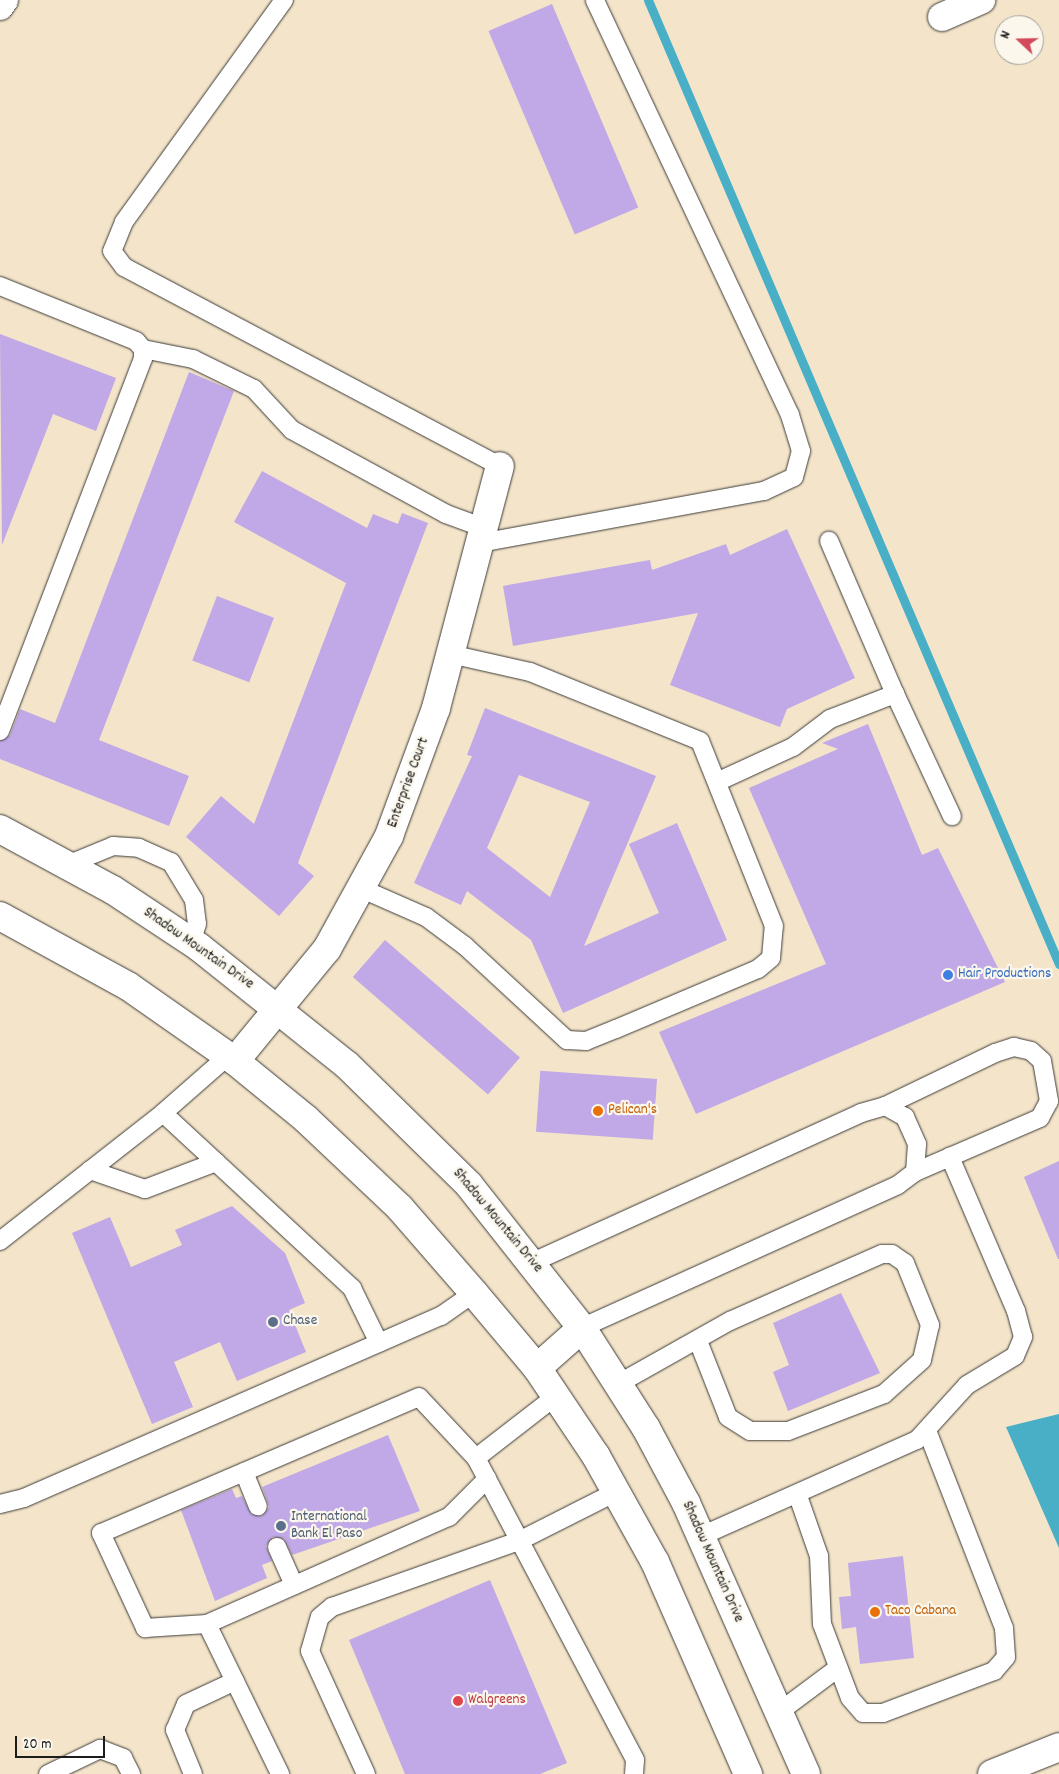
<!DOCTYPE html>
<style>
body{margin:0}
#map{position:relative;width:1059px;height:1774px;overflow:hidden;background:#f3e4ca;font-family:Dekko,sans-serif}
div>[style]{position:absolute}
.water>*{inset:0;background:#48afc7}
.stream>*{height:9px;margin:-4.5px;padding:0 4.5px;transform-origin:4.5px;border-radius:4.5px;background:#48afc7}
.building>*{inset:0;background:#c1a8e7;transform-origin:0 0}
.roads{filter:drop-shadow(0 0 1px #3c3a36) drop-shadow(0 0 1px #3c3a36)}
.service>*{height:18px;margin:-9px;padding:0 9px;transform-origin:9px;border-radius:9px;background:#fff}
.minor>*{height:28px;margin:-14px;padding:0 14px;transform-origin:14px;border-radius:14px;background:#fff}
.tertiary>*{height:28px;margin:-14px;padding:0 14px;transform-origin:14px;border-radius:14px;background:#fff}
.secondary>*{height:28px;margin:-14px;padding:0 14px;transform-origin:14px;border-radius:14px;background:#fff}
.primary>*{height:28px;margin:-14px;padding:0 14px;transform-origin:14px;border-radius:14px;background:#fff}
.dots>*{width:14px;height:14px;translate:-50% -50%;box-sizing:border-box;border:2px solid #fbf7ec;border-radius:50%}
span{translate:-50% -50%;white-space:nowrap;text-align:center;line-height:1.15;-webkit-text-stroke:4.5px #fbf7ec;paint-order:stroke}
.street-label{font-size:15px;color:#1c1c1c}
.shop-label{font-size:15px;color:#366cbe}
.left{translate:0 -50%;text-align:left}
.food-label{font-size:15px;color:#c56008}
.service-label{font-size:15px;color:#4e5e75}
.health-label{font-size:15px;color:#be3a42}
.north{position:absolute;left:994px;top:15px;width:50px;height:50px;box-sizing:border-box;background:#fbf7ec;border:1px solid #a29f99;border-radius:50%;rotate:291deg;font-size:14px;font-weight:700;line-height:20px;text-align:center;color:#1c1c1c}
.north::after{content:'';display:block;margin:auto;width:18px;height:22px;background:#d1495b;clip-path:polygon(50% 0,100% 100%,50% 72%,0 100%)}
.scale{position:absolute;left:15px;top:1736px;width:90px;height:22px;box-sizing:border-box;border:2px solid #1c1c1c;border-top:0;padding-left:6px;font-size:15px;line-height:18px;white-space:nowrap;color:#1c1c1c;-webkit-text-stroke:4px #fbf7ec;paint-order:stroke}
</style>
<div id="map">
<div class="water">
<div style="clip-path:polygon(1059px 1414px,1059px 1548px,1006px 1427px)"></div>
</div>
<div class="stream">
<div style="left:648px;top:0;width:1048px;rotate:66.91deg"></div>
</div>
<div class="building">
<div style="left:552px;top:4px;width:221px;height:69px;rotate:67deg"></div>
<div style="clip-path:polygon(0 334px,116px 378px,96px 431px,53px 414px,2px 545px)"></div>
<div style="clip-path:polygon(189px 372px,234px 391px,99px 740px,189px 776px,169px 826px,0 759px,0 741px,10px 735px,20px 709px,55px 723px)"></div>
<div style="clip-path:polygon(262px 471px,367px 528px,373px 514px,398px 524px,402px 513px,428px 523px,298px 863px,314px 876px,279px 916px,186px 837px,221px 796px,254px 824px,346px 583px,234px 522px)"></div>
<div style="clip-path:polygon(787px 529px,855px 678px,787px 709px,780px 727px,670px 685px,698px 613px,513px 646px,503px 586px,650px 560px,652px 570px,726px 544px,730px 555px)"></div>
<div style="left:217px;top:596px;width:61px;height:69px;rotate:21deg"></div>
<div style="clip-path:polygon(evenodd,485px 708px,656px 776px,584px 946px,659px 913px,629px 844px,677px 823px,727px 940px,563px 1013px,531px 940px,467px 891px,461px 905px,414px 883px,472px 756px,467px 755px,485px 708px,519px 775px,590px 802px,550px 897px,487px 848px,519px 775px)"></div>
<div style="clip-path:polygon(868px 724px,922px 855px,938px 848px,1005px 982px,696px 1114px,659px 1032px,826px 964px,749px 788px,838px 749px,822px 743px)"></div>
<div style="left:385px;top:940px;width:179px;height:49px;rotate:41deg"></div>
<div style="left:657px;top:1079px;width:61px;height:117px;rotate:94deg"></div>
<div style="clip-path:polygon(1059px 1161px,1059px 1259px,1058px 1259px,1024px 1177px)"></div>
<div style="clip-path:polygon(232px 1206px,285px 1253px,305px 1303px,289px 1310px,306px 1352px,237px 1381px,220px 1342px,174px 1362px,193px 1407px,152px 1424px,72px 1233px,110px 1217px,131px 1267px,182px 1245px,175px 1230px)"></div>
<div style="clip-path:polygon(841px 1293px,880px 1373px,788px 1411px,773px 1372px,789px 1365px,773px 1323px)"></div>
<div style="clip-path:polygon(388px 1435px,420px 1511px,292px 1555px,284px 1539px,273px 1537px,266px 1546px,272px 1561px,262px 1565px,267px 1578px,215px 1601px,181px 1510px,232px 1489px,236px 1498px,242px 1496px,251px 1514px,262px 1516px,269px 1507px,262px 1487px)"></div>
<div style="clip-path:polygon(903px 1556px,914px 1658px,860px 1664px,856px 1627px,842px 1629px,839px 1597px,851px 1596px,848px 1563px)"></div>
<div style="clip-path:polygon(490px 1580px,567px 1763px,540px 1774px,405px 1774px,349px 1640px)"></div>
</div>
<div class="roads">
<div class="service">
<div style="left:284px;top:0;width:274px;rotate:125.8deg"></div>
<div style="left:124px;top:222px;width:31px;rotate:112deg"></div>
<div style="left:112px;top:251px;width:20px;rotate:53deg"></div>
<div style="left:124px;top:267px;width:425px;rotate:27.9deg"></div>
<div style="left:0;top:286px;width:147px;rotate:22deg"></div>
<div style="left:136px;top:341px;width:11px;rotate:49deg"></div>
<div style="left:143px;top:349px;width:51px;rotate:11.3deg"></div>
<div style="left:193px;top:359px;width:68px;rotate:26.2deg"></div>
<div style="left:254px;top:389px;width:56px;rotate:47.2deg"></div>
<div style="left:292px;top:430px;width:175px;rotate:28.6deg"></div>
<div style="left:446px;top:514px;width:40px;rotate:20.2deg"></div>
<div style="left:480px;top:543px;width:289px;rotate:-10.4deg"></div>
<div style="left:764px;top:491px;width:33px;rotate:-25deg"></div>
<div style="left:794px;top:477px;width:27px;rotate:-75deg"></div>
<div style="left:801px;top:451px;width:38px;rotate:-107deg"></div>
<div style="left:790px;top:415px;width:459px;rotate:-115.2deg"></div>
<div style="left:895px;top:694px;width:135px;rotate:65deg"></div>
<div style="left:0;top:731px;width:399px;rotate:-69deg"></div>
<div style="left:143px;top:359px;width:10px;rotate:-90deg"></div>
<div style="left:719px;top:781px;width:81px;rotate:-24.7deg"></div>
<div style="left:793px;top:747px;width:46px;rotate:-37.1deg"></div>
<div style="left:830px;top:719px;width:70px;rotate:-21deg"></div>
<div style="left:895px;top:694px;width:167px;rotate:-113.3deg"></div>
<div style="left:67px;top:865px;width:50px;rotate:-22.4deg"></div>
<div style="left:113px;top:846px;width:26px;rotate:4deg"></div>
<div style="left:139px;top:848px;width:35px;rotate:24deg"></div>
<div style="left:171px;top:862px;width:44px;rotate:58.8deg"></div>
<div style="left:194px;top:900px;width:24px;rotate:83deg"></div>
<div style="left:197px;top:924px;width:19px;rotate:108deg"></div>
<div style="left:360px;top:888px;width:72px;rotate:23.7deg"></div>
<div style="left:426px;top:917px;width:49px;rotate:36.6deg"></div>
<div style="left:465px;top:946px;width:139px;rotate:42.7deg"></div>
<div style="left:567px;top:1040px;width:19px;rotate:3deg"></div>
<div style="left:586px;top:1041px;width:32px;rotate:-22deg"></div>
<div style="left:616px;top:1029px;width:154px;rotate:-22.9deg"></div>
<div style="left:758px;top:969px;width:17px;rotate:-40deg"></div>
<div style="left:771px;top:958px;width:32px;rotate:-85deg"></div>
<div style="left:774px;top:926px;width:199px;rotate:-111.8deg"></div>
<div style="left:700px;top:741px;width:183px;rotate:-157.9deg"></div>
<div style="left:530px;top:672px;width:82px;rotate:-167.3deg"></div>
<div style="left:228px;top:1056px;width:86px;rotate:138.8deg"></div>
<div style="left:163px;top:1113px;width:258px;rotate:42.8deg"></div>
<div style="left:352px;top:1288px;width:61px;rotate:63.9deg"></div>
<div style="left:885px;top:1106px;width:122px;rotate:-25.7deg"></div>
<div style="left:995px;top:1053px;width:20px;rotate:-18deg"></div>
<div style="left:1014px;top:1047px;width:17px;rotate:13deg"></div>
<div style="left:1031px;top:1051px;width:15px;rotate:42deg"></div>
<div style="left:1042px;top:1061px;width:41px;rotate:80.1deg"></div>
<div style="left:1049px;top:1101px;width:19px;rotate:118deg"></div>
<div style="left:1040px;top:1118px;width:136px;rotate:156.6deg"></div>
<div style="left:90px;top:1170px;width:58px;rotate:19.1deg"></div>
<div style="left:145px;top:1189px;width:76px;rotate:-20.8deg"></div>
<div style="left:0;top:1241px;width:207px;rotate:-38.1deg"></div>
<div style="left:533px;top:1262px;width:360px;rotate:-24.4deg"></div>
<div style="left:861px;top:1113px;width:25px;rotate:-16deg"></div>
<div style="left:885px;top:1106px;width:23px;rotate:29deg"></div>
<div style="left:905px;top:1117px;width:30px;rotate:66deg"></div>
<div style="left:917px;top:1144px;width:28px;rotate:94deg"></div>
<div style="left:915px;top:1172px;width:21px;rotate:143deg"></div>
<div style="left:898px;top:1185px;width:347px;rotate:155.7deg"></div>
<div style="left:618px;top:1384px;width:129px;rotate:-29.4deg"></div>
<div style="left:730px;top:1321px;width:166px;rotate:-23.8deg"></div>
<div style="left:882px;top:1254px;width:10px"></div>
<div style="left:892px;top:1254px;width:16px;rotate:35deg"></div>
<div style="left:905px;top:1263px;width:67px;rotate:68deg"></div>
<div style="left:930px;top:1325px;width:36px;rotate:103deg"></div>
<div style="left:922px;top:1360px;width:51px;rotate:138.2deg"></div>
<div style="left:884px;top:1394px;width:103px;rotate:158.9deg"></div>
<div style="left:788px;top:1431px;width:38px;rotate:180deg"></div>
<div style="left:750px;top:1431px;width:26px;rotate:-148deg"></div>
<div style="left:728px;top:1417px;width:82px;rotate:-111.5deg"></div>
<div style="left:556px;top:1396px;width:101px;rotate:142.2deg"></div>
<div style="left:476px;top:1458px;width:341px;rotate:62.2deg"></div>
<div style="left:635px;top:1760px;width:14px;rotate:94deg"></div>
<div style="left:476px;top:1458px;width:83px;rotate:-133.1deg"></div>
<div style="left:419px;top:1397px;width:346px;rotate:156.8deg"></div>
<div style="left:101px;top:1533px;width:105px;rotate:65.1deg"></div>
<div style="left:145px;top:1628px;width:62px;rotate:-3.7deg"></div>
<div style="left:207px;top:1624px;width:265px;rotate:-23.9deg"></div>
<div style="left:449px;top:1517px;width:54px;rotate:-45deg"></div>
<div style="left:244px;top:1472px;width:37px;rotate:68deg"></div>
<div style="left:798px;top:1496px;width:64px;rotate:70.7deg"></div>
<div style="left:819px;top:1556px;width:68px;rotate:87.5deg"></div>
<div style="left:822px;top:1624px;width:79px;rotate:69.3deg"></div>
<div style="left:850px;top:1698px;width:20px;rotate:49deg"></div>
<div style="left:863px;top:1713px;width:20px"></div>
<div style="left:883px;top:1713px;width:119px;rotate:-20.7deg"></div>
<div style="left:994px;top:1671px;width:18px;rotate:-49deg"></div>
<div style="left:1006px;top:1657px;width:29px;rotate:-94deg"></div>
<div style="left:1004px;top:1628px;width:212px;rotate:-111.3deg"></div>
<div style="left:0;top:1504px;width:25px;rotate:-14deg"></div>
<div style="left:24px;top:1498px;width:455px;rotate:-23.6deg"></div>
<div style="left:441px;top:1316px;width:40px;rotate:-34.9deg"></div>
<div style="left:701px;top:1536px;width:236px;rotate:-24deg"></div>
<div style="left:917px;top:1440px;width:74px;rotate:-47.7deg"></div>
<div style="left:967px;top:1385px;width:56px;rotate:-31.1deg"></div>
<div style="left:1015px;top:1356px;width:21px;rotate:-67deg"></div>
<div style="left:1023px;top:1337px;width:27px;rotate:-105deg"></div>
<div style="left:1016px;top:1311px;width:168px;rotate:-113.2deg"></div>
<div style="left:277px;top:1547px;width:42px;rotate:65.9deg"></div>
<div style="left:207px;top:1624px;width:167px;rotate:64deg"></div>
<div style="left:779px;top:1712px;width:74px;rotate:-36.7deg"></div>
<div style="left:48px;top:1774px;width:58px;rotate:-25.7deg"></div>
<div style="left:100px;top:1749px;width:25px;rotate:21deg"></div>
<div style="left:123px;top:1758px;width:18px;rotate:63deg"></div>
<div style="left:193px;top:1774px;width:48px;rotate:-112.2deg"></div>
<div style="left:175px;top:1730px;width:28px;rotate:-67deg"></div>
<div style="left:186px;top:1704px;width:54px;rotate:-25.1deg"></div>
<div style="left:366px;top:1774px;width:135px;rotate:-114.5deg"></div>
<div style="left:310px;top:1651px;width:35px;rotate:-74deg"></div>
<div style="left:320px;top:1617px;width:16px;rotate:-40deg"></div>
<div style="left:332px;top:1607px;width:201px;rotate:-19.5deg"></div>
<div style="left:521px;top:1540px;width:106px;rotate:-26.8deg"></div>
</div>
<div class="minor">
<div style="left:0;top:6px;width:7px;rotate:-56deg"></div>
<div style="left:942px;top:17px;width:43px;rotate:-23.6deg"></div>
<div style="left:235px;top:1061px;width:145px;rotate:-50.6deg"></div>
<div style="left:327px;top:949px;width:129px;rotate:-61.2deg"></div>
<div style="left:389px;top:836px;width:136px;rotate:-69.8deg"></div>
<div style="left:436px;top:708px;width:250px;rotate:-75.2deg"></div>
</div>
<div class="tertiary">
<div style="left:537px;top:1368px;width:60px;rotate:-41.6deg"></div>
</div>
<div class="secondary">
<div style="left:0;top:829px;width:128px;rotate:28.4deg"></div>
<div style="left:113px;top:890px;width:103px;rotate:33.5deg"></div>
<div style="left:199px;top:947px;width:189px;rotate:38.6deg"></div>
<div style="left:347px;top:1065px;width:171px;rotate:44.5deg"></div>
<div style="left:469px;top:1185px;width:182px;rotate:51.7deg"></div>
<div style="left:582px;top:1328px;width:119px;rotate:57.4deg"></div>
<div style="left:646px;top:1428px;width:85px;rotate:61.9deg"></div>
<div style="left:686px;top:1503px;width:296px;rotate:66.1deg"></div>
<div style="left:0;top:916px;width:146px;rotate:28.7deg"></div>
<div style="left:128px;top:986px;width:131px;rotate:35deg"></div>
<div style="left:235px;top:1061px;width:92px;rotate:39.2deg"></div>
<div style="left:306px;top:1119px;width:129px;rotate:43.4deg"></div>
<div style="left:400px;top:1208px;width:113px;rotate:49deg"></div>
<div style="left:474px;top:1293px;width:98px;rotate:50deg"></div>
<div style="left:537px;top:1368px;width:106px;rotate:56.2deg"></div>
<div style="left:596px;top:1456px;width:121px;rotate:60.9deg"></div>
<div style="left:655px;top:1562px;width:232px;rotate:66.3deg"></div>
</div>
<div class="primary">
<div style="left:992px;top:1774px;width:72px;rotate:-21.9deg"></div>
</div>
</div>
<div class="dots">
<div style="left:948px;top:975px;background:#3f7fe0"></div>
<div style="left:598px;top:1111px;background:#e8710a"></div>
<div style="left:273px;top:1322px;background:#5c6f8a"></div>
<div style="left:281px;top:1526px;background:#5c6f8a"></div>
<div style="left:875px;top:1612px;background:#e8710a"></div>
<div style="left:458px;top:1701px;background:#e0444e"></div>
</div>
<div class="street-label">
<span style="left:409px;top:783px;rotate:-70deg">Enterprise Court</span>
<span style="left:198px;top:949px;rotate:35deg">Shadow Mountain Drive</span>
<span style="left:497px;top:1221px;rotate:50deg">Shadow Mountain Drive</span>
<span style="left:712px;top:1562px;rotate:66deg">Shadow Mountain Drive</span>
</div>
<div class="shop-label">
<span class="left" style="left:958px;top:975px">Hair Productions</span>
</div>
<div class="food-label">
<span class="left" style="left:608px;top:1111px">Pelican's</span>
<span class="left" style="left:885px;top:1612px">Taco Cabana</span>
</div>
<div class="service-label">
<span class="left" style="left:283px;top:1322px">Chase</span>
<span class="left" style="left:291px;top:1526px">International<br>Bank El Paso</span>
</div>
<div class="health-label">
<span class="left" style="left:468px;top:1701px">Walgreens</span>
</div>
<div class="north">N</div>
<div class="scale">20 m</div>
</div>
